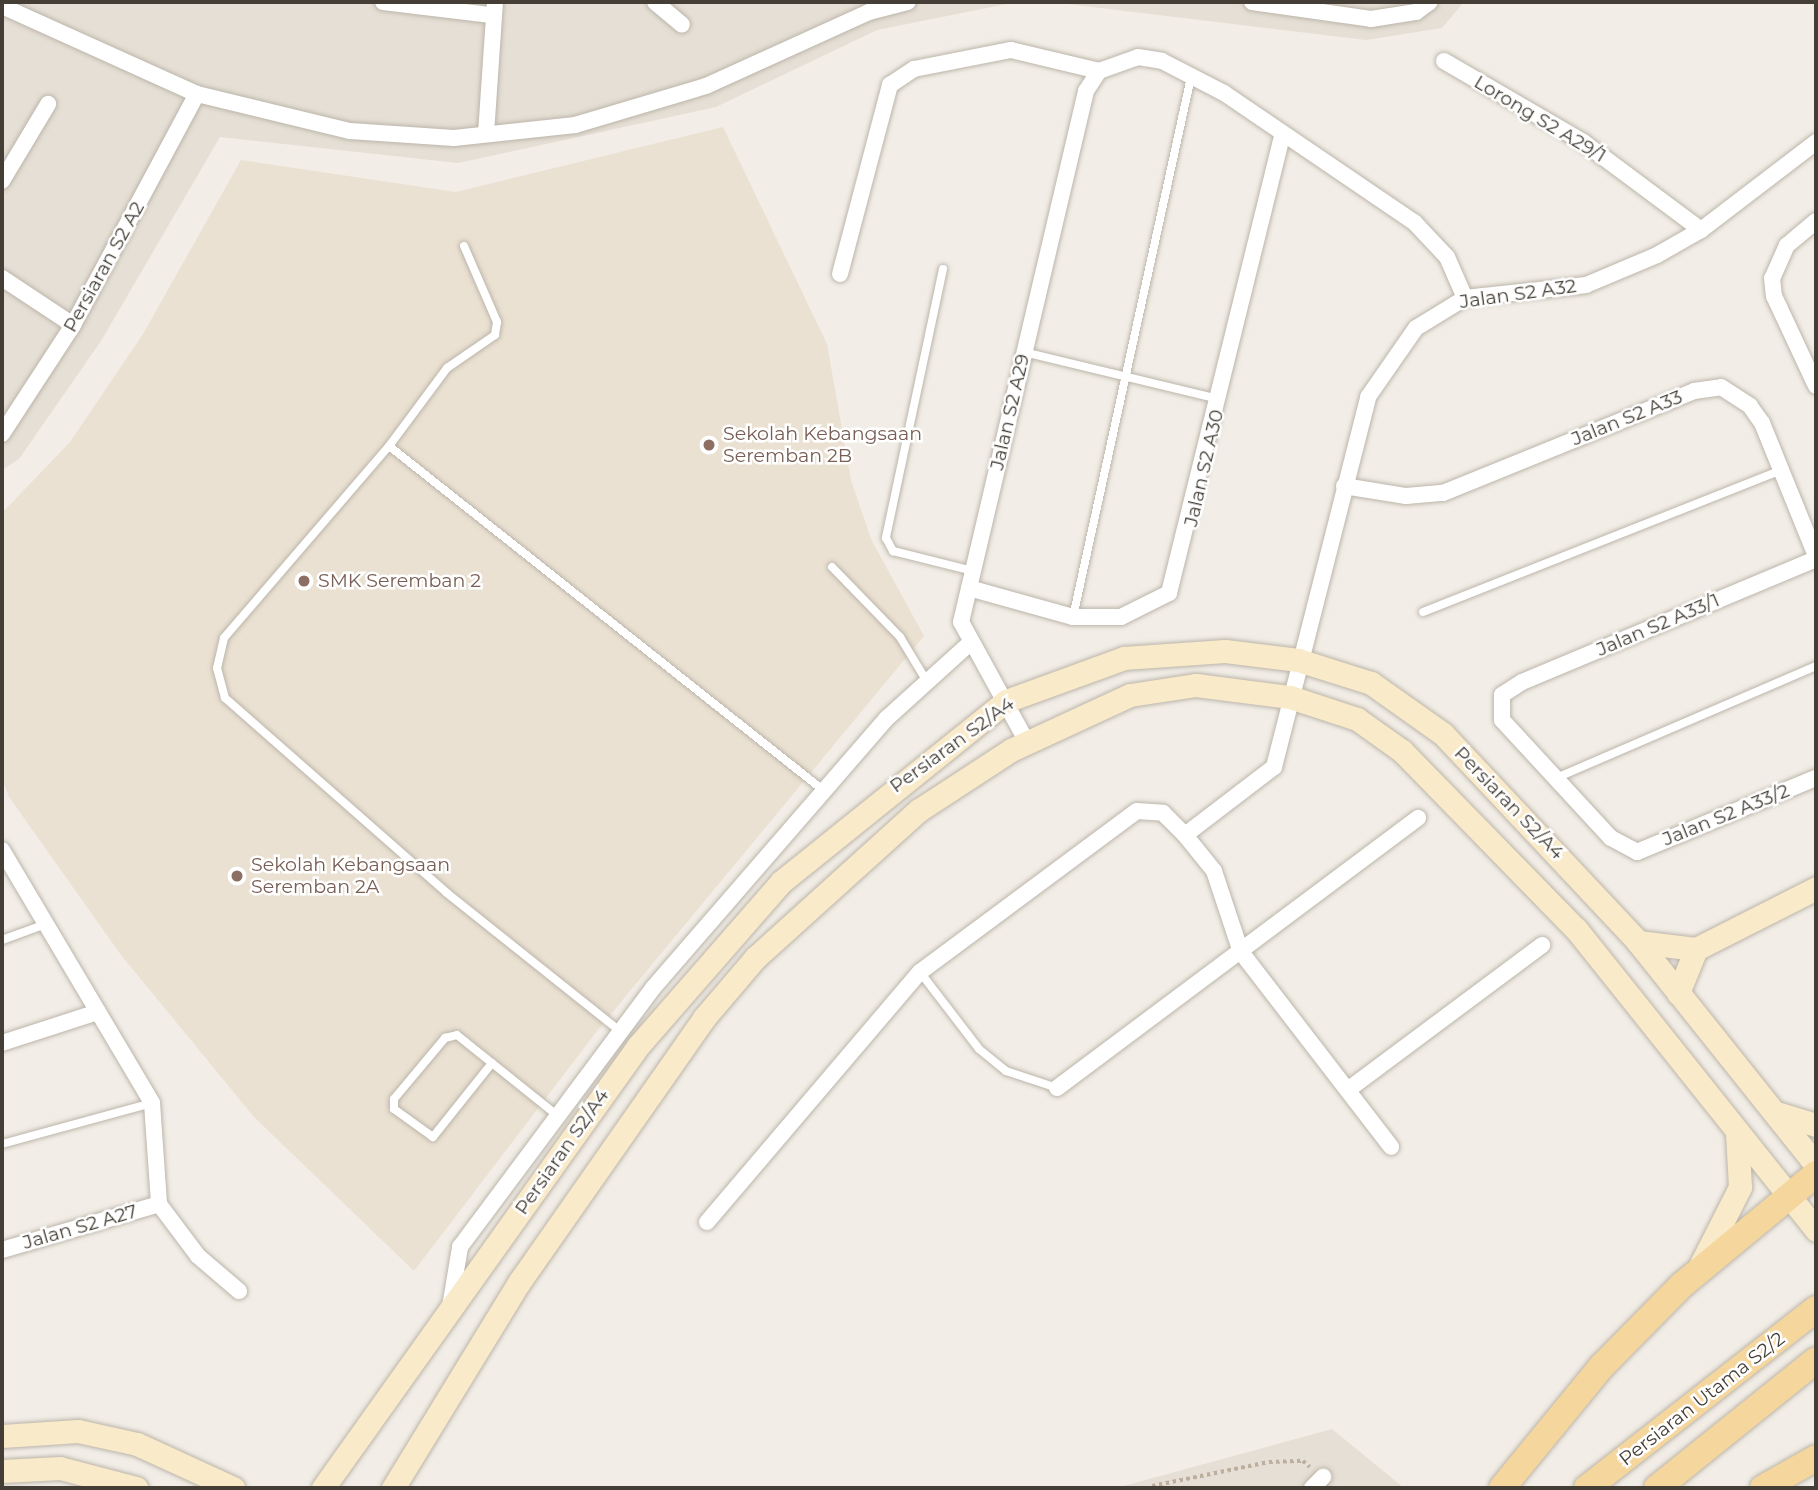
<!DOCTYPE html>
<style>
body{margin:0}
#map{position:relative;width:1818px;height:1490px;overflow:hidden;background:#f2eee7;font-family:Montserrat,sans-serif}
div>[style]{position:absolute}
.residential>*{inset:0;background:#e5dfd5}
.education>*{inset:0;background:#eae1d2}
.path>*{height:3.5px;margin-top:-1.75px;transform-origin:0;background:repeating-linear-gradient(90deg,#bdaf9d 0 3.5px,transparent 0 7px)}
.roads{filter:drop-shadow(0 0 2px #bcb5aa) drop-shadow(0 0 2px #bcb5aa)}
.lane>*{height:8px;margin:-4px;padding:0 4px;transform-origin:4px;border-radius:4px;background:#fff}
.street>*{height:16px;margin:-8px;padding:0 8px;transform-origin:8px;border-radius:8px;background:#fff}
.secondary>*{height:23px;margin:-11.5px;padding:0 11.5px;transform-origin:11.5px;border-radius:11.5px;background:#f9eac9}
.primary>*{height:26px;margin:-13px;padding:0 13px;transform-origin:13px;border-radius:13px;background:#f5d69d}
.dots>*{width:19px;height:19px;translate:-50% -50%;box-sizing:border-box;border:4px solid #fff;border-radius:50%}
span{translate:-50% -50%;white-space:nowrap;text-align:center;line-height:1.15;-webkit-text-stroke:5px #fff;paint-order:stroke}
.street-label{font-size:19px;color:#443e36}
.education-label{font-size:19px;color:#785e54}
.left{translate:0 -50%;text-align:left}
.frame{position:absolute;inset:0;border:4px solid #443e36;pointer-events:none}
</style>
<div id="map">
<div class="residential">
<div style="clip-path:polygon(2px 2px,1017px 2px,877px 30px,716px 107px,458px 163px,220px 137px,101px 341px,19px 459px,2px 470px)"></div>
<div style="clip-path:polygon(1051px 2px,1464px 2px,1442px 28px,1366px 40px)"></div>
<div style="clip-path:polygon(1332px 1429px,1404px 1488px,1116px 1488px)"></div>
</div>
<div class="education">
<div style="clip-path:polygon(723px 127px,827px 344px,851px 480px,871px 539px,924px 636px,597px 1031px,414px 1271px,254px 1117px,121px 955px,9px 797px,2px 779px,2px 513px,70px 442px,143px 334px,241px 160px,456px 192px)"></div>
</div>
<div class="path">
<div style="left:1152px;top:1486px;width:119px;rotate:-11.6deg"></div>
<div style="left:1269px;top:1462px;width:34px;rotate:-2deg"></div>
<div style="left:1303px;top:1461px;width:9px;rotate:41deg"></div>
<div style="left:1149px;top:1488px;width:32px"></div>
</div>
<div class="roads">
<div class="lane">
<div style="left:464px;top:246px;width:83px;rotate:66.5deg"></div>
<div style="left:497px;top:322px;width:13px;rotate:99deg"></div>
<div style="left:495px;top:335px;width:58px;rotate:145.5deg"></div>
<div style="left:447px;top:368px;width:97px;rotate:126.6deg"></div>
<div style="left:389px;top:446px;width:253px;rotate:130.7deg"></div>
<div style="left:224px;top:638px;width:31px;rotate:103deg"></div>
<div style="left:217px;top:668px;width:31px;rotate:75deg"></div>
<div style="left:225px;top:698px;width:295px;rotate:41.3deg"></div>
<div style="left:447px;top:893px;width:221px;rotate:38.6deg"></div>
<div style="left:943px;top:269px;width:275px;rotate:102deg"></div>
<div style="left:886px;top:538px;width:15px;rotate:62deg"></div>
<div style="left:893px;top:551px;width:82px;rotate:14deg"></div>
<div style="left:1024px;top:352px;width:201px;rotate:13.6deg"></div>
<div style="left:389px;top:446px;width:554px;rotate:38.4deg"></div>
<div style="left:832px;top:567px;width:98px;rotate:45.8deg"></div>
<div style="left:900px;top:637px;width:50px;rotate:58.8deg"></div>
<div style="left:1423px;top:612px;width:385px;rotate:-21.6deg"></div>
<div style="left:1073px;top:617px;width:553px;rotate:-77.67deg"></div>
<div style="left:1556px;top:778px;width:283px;rotate:-23.3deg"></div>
<div style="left:2px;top:940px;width:47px;rotate:-20deg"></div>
<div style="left:920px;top:972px;width:97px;rotate:52.5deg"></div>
<div style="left:979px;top:1049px;width:35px;rotate:39deg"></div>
<div style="left:1006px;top:1071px;width:54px;rotate:18.4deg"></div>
<div style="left:492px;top:1063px;width:95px;rotate:128.6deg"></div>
<div style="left:433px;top:1137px;width:48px;rotate:-144.3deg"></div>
<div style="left:394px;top:1109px;width:10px;rotate:-90deg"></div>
<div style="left:394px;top:1099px;width:80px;rotate:-50.1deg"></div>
<div style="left:445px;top:1038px;width:12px;rotate:-14deg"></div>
<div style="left:457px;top:1035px;width:128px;rotate:38.7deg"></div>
<div style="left:2px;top:1144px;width:156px;rotate:-15.3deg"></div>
</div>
<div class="street">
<div style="left:383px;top:2px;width:109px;rotate:6.9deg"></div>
<div style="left:655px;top:2px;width:35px;rotate:40deg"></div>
<div style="left:1252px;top:2px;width:120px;rotate:8.1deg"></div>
<div style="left:1371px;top:19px;width:46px;rotate:-8.8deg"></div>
<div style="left:1416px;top:12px;width:17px;rotate:-36deg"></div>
<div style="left:2px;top:6px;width:214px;rotate:24.3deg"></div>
<div style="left:197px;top:94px;width:157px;rotate:13.6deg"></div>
<div style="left:350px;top:131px;width:104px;rotate:3.9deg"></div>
<div style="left:454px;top:138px;width:122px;rotate:-6.1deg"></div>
<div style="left:575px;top:125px;width:137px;rotate:-16.6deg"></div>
<div style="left:706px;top:86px;width:179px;rotate:-24.4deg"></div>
<div style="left:869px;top:12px;width:40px;rotate:-14.4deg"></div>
<div style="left:1444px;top:61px;width:161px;rotate:30.2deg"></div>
<div style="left:1583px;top:142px;width:147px;rotate:36.7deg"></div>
<div style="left:486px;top:134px;width:132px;rotate:-86.1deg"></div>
<div style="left:2px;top:181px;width:90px;rotate:-59.1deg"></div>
<div style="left:1816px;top:221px;width:38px;rotate:140deg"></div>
<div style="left:1787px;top:245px;width:36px;rotate:114deg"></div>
<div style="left:1772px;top:278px;width:18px;rotate:84deg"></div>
<div style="left:1774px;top:296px;width:99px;rotate:65deg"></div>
<div style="left:840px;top:274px;width:196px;rotate:-75.2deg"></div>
<div style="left:890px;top:85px;width:29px;rotate:-34deg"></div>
<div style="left:914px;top:69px;width:99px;rotate:-11.1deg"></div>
<div style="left:1011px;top:50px;width:90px;rotate:13.4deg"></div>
<div style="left:2px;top:278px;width:85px;rotate:33.5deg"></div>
<div style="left:2px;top:434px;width:130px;rotate:-56.9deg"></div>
<div style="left:73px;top:325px;width:262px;rotate:-61.8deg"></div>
<div style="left:1344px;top:486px;width:63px;rotate:9.2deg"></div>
<div style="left:1406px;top:496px;width:37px;rotate:-5deg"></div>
<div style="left:1443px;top:493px;width:271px;rotate:-22.1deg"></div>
<div style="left:1694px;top:391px;width:27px;rotate:-8deg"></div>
<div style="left:1721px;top:387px;width:35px;rotate:33deg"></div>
<div style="left:1750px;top:406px;width:21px;rotate:55deg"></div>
<div style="left:1762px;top:423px;width:144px;rotate:67.9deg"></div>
<div style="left:1816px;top:559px;width:319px;rotate:157.3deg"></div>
<div style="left:1522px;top:682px;width:24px;rotate:147deg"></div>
<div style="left:1502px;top:695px;width:25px;rotate:90deg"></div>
<div style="left:1502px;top:720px;width:161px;rotate:47.3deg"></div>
<div style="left:1611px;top:838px;width:30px;rotate:28deg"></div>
<div style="left:1637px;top:852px;width:194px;rotate:-22.5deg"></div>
<div style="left:969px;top:588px;width:108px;rotate:15.6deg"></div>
<div style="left:1073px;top:617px;width:48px"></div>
<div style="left:1121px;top:617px;width:54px;rotate:-26.6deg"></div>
<div style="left:1169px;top:593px;width:472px;rotate:-76.1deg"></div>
<div style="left:1027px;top:742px;width:137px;rotate:-118.8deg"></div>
<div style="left:961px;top:622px;width:546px;rotate:-76.75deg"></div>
<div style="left:1086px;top:91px;width:24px;rotate:-57deg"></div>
<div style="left:1099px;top:71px;width:41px;rotate:-19.7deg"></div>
<div style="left:1138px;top:57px;width:24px;rotate:9deg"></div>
<div style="left:1162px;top:61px;width:70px;rotate:27.3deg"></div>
<div style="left:1224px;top:93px;width:230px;rotate:34.2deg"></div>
<div style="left:1414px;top:222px;width:48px;rotate:46.7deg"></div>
<div style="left:1447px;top:257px;width:45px;rotate:66.3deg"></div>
<div style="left:1185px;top:835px;width:46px;rotate:51.1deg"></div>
<div style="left:1214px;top:871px;width:85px;rotate:71.6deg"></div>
<div style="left:1241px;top:952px;width:246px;rotate:52.4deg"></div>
<div style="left:2px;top:850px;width:294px;rotate:59.3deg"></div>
<div style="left:152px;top:1103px;width:101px;rotate:86deg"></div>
<div style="left:159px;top:1204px;width:65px;rotate:53.1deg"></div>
<div style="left:198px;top:1256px;width:54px;rotate:40.5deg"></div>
<div style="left:2px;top:1043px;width:101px;rotate:-17.9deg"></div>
<div style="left:1057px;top:1088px;width:451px;rotate:-36.8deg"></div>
<div style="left:1349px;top:1089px;width:241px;rotate:-36.7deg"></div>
<div style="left:707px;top:1222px;width:328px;rotate:-49.6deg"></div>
<div style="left:920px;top:972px;width:270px;rotate:-36.6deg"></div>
<div style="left:1137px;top:811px;width:26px;rotate:4deg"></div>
<div style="left:1163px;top:813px;width:31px;rotate:45deg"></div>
<div style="left:1185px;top:835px;width:112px;rotate:-37.4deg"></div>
<div style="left:1274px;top:767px;width:382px;rotate:-75.7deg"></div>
<div style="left:1368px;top:397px;width:84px;rotate:-55.2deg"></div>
<div style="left:1416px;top:328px;width:57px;rotate:-31.5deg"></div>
<div style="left:1465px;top:298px;width:122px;rotate:-6.1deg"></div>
<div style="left:1586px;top:285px;width:77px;rotate:-22.9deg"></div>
<div style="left:1657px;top:255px;width:51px;rotate:-29.6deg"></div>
<div style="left:1701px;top:230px;width:145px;rotate:-37.4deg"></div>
<div style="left:2px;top:1250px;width:164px;rotate:-16.3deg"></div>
<div style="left:450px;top:1307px;width:61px;rotate:-80.5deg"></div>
<div style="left:460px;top:1247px;width:323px;rotate:-53.3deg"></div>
<div style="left:653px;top:988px;width:356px;rotate:-49.1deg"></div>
<div style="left:886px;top:719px;width:112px;rotate:-42.1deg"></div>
<div style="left:1312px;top:1488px;width:16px;rotate:-45deg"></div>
</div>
<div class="secondary">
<div style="left:1638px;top:942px;width:58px;rotate:6.9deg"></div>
<div style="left:1678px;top:993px;width:48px;rotate:-67.8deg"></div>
<div style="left:1696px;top:949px;width:135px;rotate:-26.9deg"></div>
<div style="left:1777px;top:1113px;width:41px;rotate:17.1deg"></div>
<div style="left:1700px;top:1266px;width:89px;rotate:-63.1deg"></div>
<div style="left:1740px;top:1187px;width:54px;rotate:-93.2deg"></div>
<div style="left:2px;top:1436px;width:76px;rotate:-3.8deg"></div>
<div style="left:78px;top:1431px;width:60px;rotate:12.4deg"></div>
<div style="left:137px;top:1444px;width:106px;rotate:24.6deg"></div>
<div style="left:2px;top:1471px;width:58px;rotate:-3deg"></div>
<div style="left:60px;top:1468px;width:79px;rotate:14.7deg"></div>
<div style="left:323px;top:1488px;width:543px;rotate:-54.52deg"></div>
<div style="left:638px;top:1046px;width:218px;rotate:-48.9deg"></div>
<div style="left:781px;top:882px;width:289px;rotate:-38.8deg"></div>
<div style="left:1006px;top:701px;width:126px;rotate:-20deg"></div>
<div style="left:1124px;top:658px;width:101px;rotate:-4deg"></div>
<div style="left:1225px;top:651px;width:74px;rotate:7deg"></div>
<div style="left:1298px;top:660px;width:77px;rotate:17.5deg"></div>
<div style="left:1371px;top:683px;width:88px;rotate:35.3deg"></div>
<div style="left:1443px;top:734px;width:285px;rotate:46.8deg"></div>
<div style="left:1638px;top:942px;width:285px;rotate:51.4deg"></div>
<div style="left:393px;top:1488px;width:243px;rotate:-58.5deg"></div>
<div style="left:520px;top:1281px;width:321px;rotate:-55deg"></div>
<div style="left:704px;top:1018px;width:79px;rotate:-49.6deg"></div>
<div style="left:755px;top:958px;width:221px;rotate:-42.1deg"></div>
<div style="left:919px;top:810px;width:110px;rotate:-33.1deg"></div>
<div style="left:1011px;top:750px;width:131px;rotate:-24.8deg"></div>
<div style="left:1130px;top:695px;width:67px;rotate:-8.6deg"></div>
<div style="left:1196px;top:685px;width:95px;rotate:7.3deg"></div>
<div style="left:1290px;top:697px;width:71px;rotate:18.2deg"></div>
<div style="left:1357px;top:719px;width:55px;rotate:35.4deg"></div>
<div style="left:1402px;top:751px;width:249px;rotate:45.7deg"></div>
<div style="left:1576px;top:929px;width:385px;rotate:51.4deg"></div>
</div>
<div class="primary">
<div style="left:1502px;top:1488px;width:158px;rotate:-50.7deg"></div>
<div style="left:1602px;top:1366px;width:114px;rotate:-45.4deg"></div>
<div style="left:1682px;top:1285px;width:174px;rotate:-39.6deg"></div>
<div style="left:1587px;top:1488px;width:291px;rotate:-38deg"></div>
<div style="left:1657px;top:1488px;width:204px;rotate:-38.8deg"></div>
<div style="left:1763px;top:1488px;width:61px;rotate:-29.5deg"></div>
</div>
</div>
<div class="dots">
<div style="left:709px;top:445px;background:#8d6e63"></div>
<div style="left:304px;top:581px;background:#8d6e63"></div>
<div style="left:237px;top:876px;background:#8d6e63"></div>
</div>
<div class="street-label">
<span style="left:1540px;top:119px;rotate:31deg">Lorong S2 A29/1</span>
<span style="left:104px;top:267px;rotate:-61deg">Persiaran S2 A2</span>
<span style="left:1518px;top:294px;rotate:-8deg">Jalan S2 A32</span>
<span style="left:1010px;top:412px;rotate:-77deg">Jalan S2 A29</span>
<span style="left:1627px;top:418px;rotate:-22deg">Jalan S2 A33</span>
<span style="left:1204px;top:468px;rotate:-77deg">Jalan S2 A30</span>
<span style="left:1658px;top:625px;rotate:-23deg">Jalan S2 A33/1</span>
<span style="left:952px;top:745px;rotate:-36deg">Persiaran S2/A4</span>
<span style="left:1509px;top:803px;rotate:46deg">Persiaran S2/A4</span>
<span style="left:1726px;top:815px;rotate:-22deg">Jalan S2 A33/2</span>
<span style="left:562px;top:1152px;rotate:-55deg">Persiaran S2/A4</span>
<span style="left:80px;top:1227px;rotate:-16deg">Jalan S2 A27</span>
<span style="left:1702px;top:1399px;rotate:-38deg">Persiaran Utama S2/2</span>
</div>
<div class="education-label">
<span class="left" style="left:723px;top:445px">Sekolah Kebangsaan<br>Seremban 2B</span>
<span class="left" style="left:318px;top:581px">SMK Seremban 2</span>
<span class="left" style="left:251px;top:876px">Sekolah Kebangsaan<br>Seremban 2A</span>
</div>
<div class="frame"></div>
</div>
